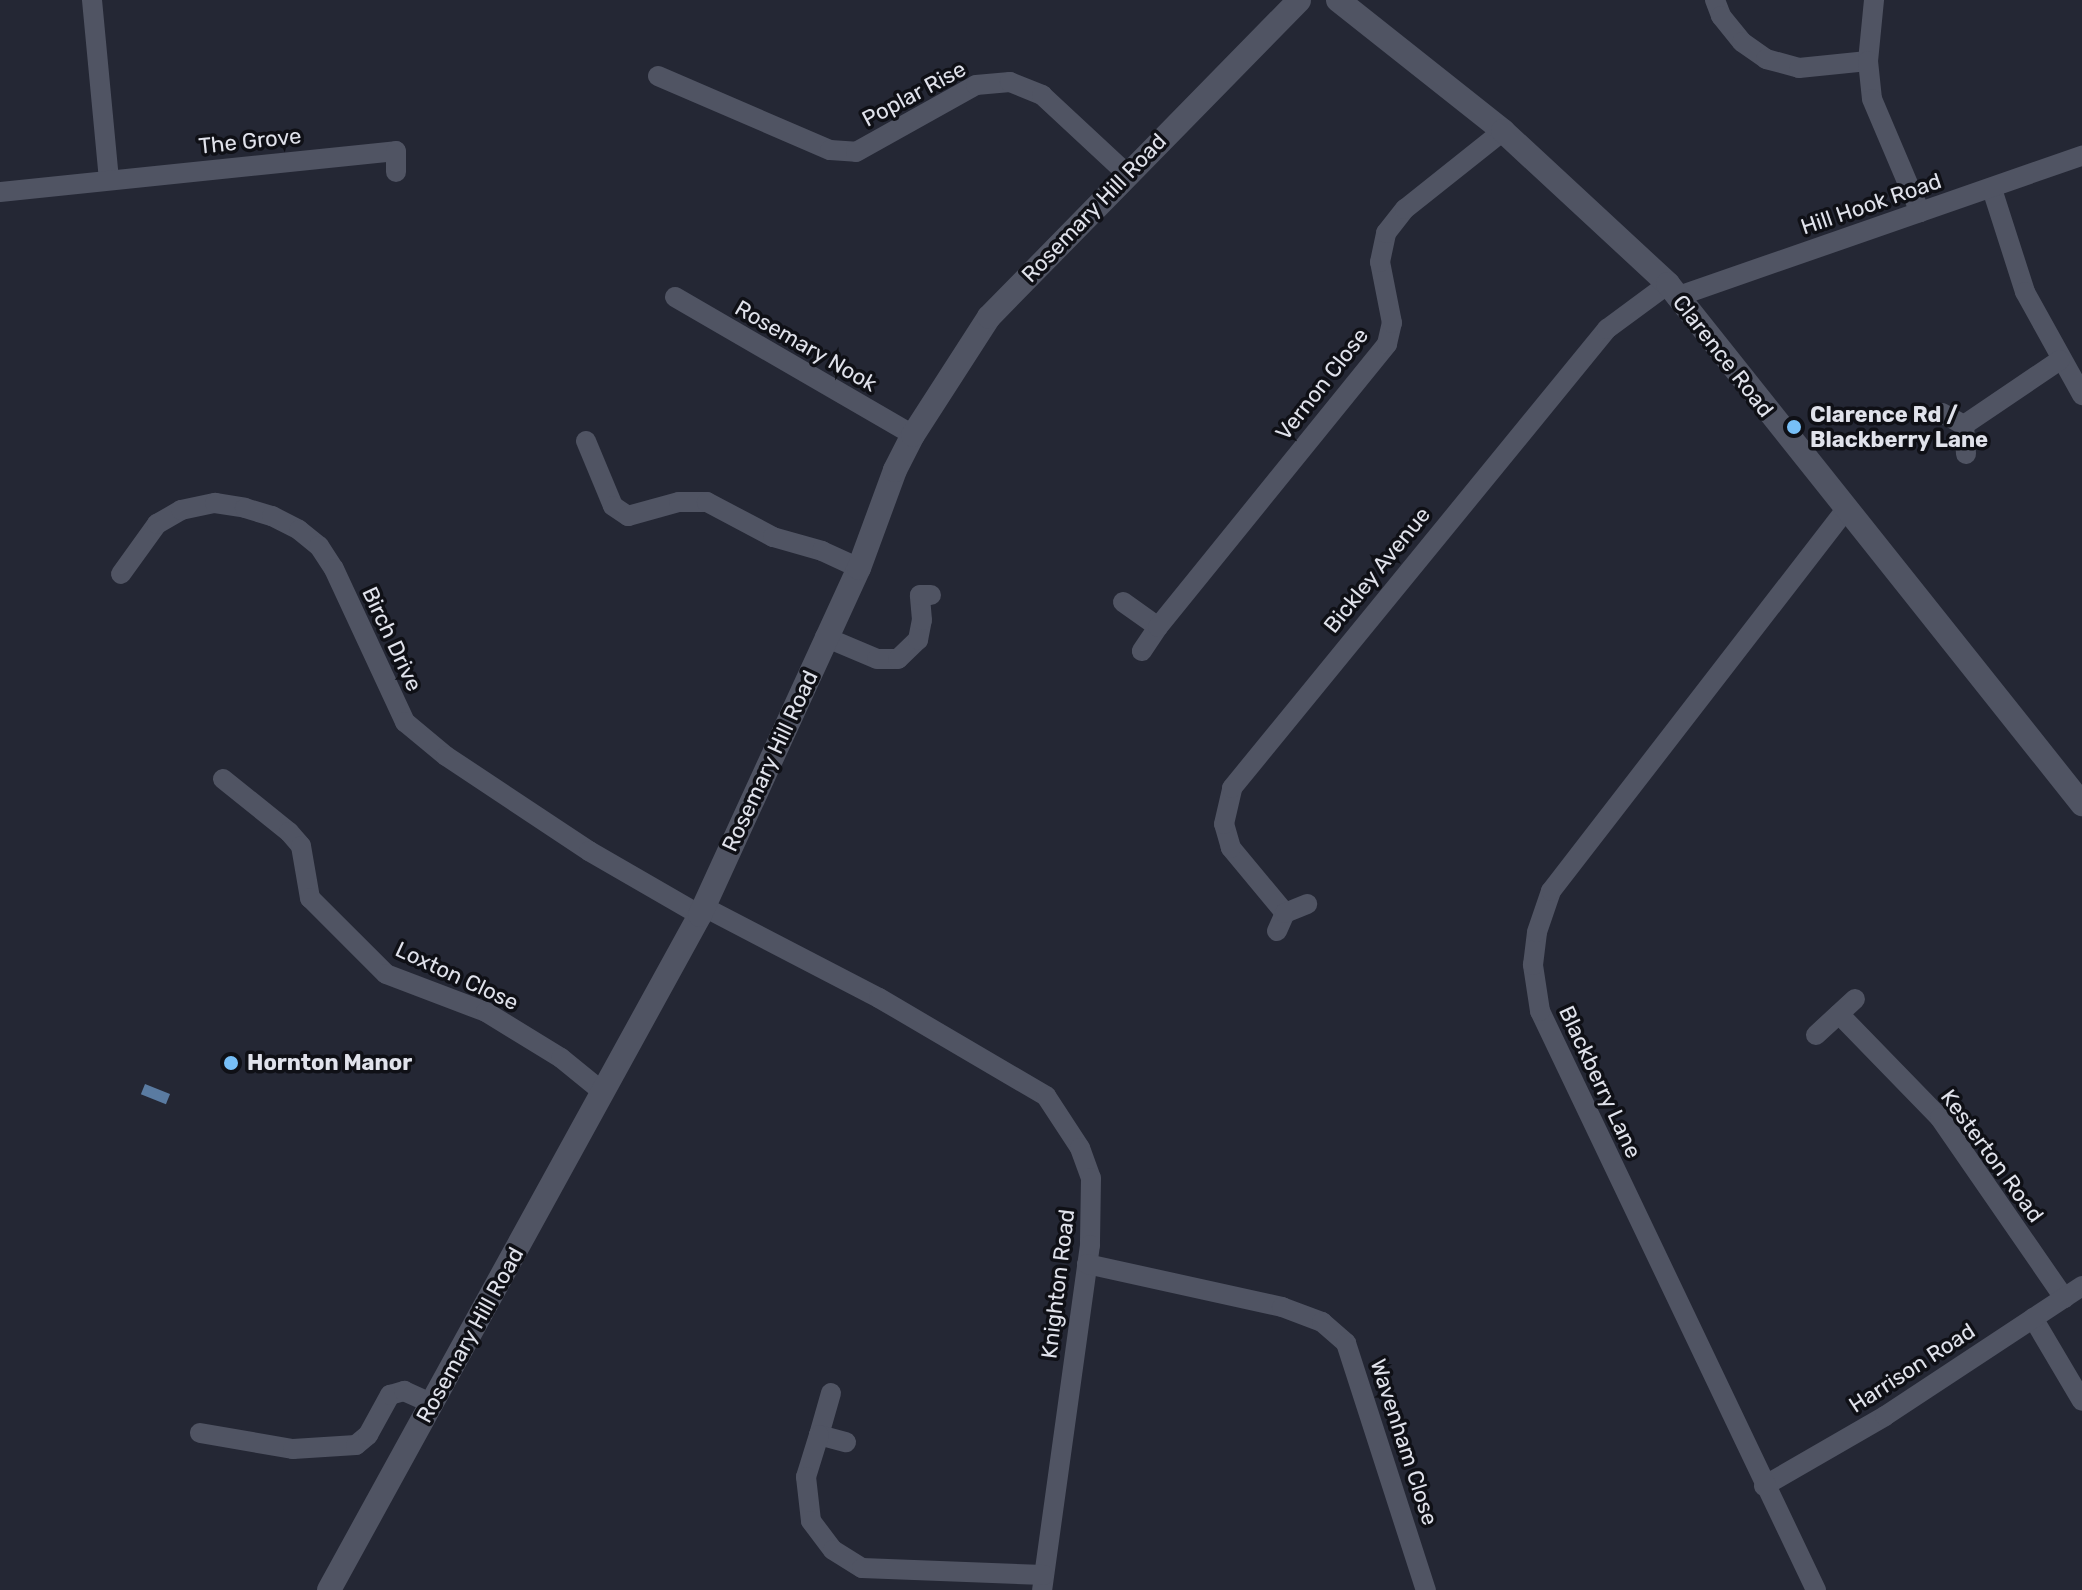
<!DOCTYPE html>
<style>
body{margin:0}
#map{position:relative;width:2082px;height:1590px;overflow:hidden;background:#242734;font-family:Rubik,sans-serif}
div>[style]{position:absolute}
.water>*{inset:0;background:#5a7ba1;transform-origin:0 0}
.street>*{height:20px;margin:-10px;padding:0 10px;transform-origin:10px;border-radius:10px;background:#505463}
.secondary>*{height:24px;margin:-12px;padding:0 12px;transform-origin:12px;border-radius:12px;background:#505463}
.dots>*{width:22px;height:22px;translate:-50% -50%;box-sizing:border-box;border:4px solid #0f1016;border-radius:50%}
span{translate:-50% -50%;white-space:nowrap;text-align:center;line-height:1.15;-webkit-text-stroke:7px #0f1016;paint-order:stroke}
.street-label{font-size:22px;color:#e0e2eb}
.poi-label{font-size:22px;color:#e0e2eb;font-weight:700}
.left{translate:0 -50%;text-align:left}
</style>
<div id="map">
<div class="water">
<div style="left:145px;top:1084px;width:27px;height:11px;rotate:22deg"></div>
</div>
<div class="street">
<div style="left:92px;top:0;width:180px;rotate:84.6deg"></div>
<div style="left:1715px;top:0;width:17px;rotate:69deg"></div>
<div style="left:1721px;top:16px;width:33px;rotate:51deg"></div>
<div style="left:1742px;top:42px;width:29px;rotate:35deg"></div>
<div style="left:1766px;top:59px;width:34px;rotate:15deg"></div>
<div style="left:1799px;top:68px;width:69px;rotate:-5.8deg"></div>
<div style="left:1874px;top:0;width:61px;rotate:95.6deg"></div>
<div style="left:1868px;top:61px;width:38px;rotate:84deg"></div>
<div style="left:1872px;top:99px;width:123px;rotate:67deg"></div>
<div style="left:658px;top:76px;width:187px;rotate:23.3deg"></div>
<div style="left:830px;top:150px;width:26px;rotate:4deg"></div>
<div style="left:856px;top:152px;width:137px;rotate:-29.2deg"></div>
<div style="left:976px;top:85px;width:34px;rotate:-5deg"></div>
<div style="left:1010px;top:82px;width:35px;rotate:22deg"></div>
<div style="left:1042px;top:95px;width:116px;rotate:42.9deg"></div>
<div style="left:1992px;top:189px;width:108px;rotate:72.2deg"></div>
<div style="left:2025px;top:292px;width:118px;rotate:61deg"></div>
<div style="left:0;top:192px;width:398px;rotate:-5.9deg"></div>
<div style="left:396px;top:151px;width:21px;rotate:90deg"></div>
<div style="left:675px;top:297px;width:275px;rotate:30.1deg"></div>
<div style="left:1676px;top:297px;width:430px;rotate:-19.2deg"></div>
<div style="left:1942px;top:413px;width:25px;rotate:29deg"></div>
<div style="left:1964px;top:425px;width:29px;rotate:86deg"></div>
<div style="left:1964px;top:425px;width:116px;rotate:-34.1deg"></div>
<div style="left:586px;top:441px;width:70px;rotate:67.4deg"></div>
<div style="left:613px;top:506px;width:18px;rotate:34deg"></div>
<div style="left:628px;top:516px;width:53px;rotate:-15.4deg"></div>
<div style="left:679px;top:502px;width:28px"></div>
<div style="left:707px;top:502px;width:75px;rotate:27.9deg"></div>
<div style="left:773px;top:537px;width:51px;rotate:15.9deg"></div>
<div style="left:822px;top:551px;width:41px;rotate:24.7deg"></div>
<div style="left:121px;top:574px;width:62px;rotate:-54.2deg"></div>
<div style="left:157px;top:524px;width:28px;rotate:-30deg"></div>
<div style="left:181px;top:510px;width:35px;rotate:-12deg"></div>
<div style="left:215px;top:503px;width:30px;rotate:9deg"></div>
<div style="left:245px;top:508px;width:28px;rotate:17deg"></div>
<div style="left:272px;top:516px;width:30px;rotate:27deg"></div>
<div style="left:299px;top:530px;width:26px;rotate:39deg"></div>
<div style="left:319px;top:546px;width:27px;rotate:57deg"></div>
<div style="left:334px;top:569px;width:169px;rotate:65.1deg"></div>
<div style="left:405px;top:722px;width:53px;rotate:39.7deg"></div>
<div style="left:446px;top:756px;width:172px;rotate:33.6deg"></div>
<div style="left:589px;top:851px;width:128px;rotate:30deg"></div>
<div style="left:1123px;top:602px;width:43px;rotate:35.5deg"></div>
<div style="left:1158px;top:627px;width:29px;rotate:124deg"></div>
<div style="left:1158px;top:627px;width:364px;rotate:-51deg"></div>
<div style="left:1387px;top:344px;width:22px;rotate:-77deg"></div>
<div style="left:1392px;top:323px;width:62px;rotate:-101.1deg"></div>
<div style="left:1380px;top:262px;width:30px;rotate:-78deg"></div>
<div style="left:1386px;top:233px;width:31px;rotate:-52deg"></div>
<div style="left:1405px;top:209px;width:125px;rotate:-38.5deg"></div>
<div style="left:825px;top:637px;width:56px;rotate:22.9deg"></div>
<div style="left:877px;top:659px;width:21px"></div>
<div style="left:898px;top:659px;width:28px;rotate:-44deg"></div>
<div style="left:918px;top:640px;width:20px;rotate:-79deg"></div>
<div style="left:922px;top:620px;width:25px;rotate:-95deg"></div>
<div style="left:920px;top:595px;width:11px"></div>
<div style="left:223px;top:779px;width:85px;rotate:38.8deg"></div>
<div style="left:289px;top:832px;width:18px;rotate:49deg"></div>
<div style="left:301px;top:846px;width:53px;rotate:80.2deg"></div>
<div style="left:310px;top:898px;width:107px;rotate:45deg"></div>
<div style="left:386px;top:974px;width:107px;rotate:20.8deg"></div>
<div style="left:486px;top:1012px;width:88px;rotate:31.5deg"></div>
<div style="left:561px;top:1058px;width:55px;rotate:39.1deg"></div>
<div style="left:704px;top:907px;width:197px;rotate:27.5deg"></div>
<div style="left:879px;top:998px;width:194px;rotate:30.4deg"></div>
<div style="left:1046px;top:1096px;width:62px;rotate:56.8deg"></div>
<div style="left:1080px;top:1148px;width:32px;rotate:70deg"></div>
<div style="left:1091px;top:1178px;width:67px;rotate:90.9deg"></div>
<div style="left:1090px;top:1245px;width:348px;rotate:97.9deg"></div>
<div style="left:1285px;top:913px;width:85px;rotate:-129.7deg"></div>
<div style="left:1231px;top:848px;width:25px;rotate:-106deg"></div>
<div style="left:1224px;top:824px;width:37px;rotate:-77deg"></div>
<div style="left:1232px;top:788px;width:593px;rotate:-50.75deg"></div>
<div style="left:1607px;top:329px;width:76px;rotate:-36.4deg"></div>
<div style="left:1277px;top:931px;width:20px;rotate:-66deg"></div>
<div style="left:1285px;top:913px;width:24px;rotate:-22deg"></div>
<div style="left:1839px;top:1014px;width:145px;rotate:45.8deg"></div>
<div style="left:1940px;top:1118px;width:219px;rotate:55.4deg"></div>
<div style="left:1816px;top:1035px;width:53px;rotate:-42.7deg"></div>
<div style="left:1087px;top:1264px;width:200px;rotate:12.4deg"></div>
<div style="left:1282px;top:1307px;width:43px;rotate:20.6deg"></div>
<div style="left:1322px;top:1322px;width:32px;rotate:41deg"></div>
<div style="left:1346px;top:1343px;width:260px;rotate:72.1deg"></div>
<div style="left:2033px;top:1318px;width:96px;rotate:59.4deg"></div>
<div style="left:831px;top:1393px;width:44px;rotate:105.9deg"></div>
<div style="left:819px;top:1435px;width:28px;rotate:15deg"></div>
<div style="left:200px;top:1433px;width:94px;rotate:9.8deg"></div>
<div style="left:293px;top:1449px;width:63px;rotate:-3.6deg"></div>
<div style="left:356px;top:1445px;width:16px;rotate:-40deg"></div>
<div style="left:368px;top:1435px;width:46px;rotate:-61.2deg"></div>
<div style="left:390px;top:1395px;width:15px;rotate:-16deg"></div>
<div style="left:404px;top:1391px;width:32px;rotate:24deg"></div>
<div style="left:819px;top:1435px;width:44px;rotate:107.2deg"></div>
<div style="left:806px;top:1477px;width:44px;rotate:83.5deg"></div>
<div style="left:811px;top:1521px;width:36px;rotate:53deg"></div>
<div style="left:833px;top:1550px;width:34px;rotate:32deg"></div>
<div style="left:862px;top:1568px;width:182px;rotate:2.2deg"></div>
<div style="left:1764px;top:1486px;width:140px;rotate:-30deg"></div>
<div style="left:1885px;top:1416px;width:236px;rotate:-33.4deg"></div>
<div style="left:1816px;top:1590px;width:641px;rotate:-115.49deg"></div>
<div style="left:1540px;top:1011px;width:47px;rotate:-98.7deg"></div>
<div style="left:1533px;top:965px;width:33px;rotate:-83deg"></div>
<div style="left:1537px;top:932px;width:43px;rotate:-71.1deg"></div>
<div style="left:1551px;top:891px;width:482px;rotate:-52.3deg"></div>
</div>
<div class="secondary">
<div style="left:1338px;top:0;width:211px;rotate:38.4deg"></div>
<div style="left:1503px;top:131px;width:225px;rotate:42.8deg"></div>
<div style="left:1668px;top:284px;width:665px;rotate:51.47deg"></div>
<div style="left:329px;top:1590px;width:770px;rotate:-61.21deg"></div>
<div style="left:700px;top:915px;width:382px;rotate:-65.4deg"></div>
<div style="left:859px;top:568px;width:104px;rotate:-69.8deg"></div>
<div style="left:895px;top:470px;width:39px;rotate:-63deg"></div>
<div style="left:913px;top:435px;width:140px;rotate:-57.2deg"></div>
<div style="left:989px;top:317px;width:443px;rotate:-45.6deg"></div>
</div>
<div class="dots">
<div style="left:1794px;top:427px;background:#77bff7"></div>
<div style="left:231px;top:1063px;background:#77bff7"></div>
</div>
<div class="street-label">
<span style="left:914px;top:94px;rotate:-28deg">Poplar Rise</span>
<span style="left:250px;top:141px;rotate:-6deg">The Grove</span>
<span style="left:1871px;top:204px;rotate:-19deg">Hill Hook Road</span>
<span style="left:1094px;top:208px;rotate:-46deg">Rosemary Hill Road</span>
<span style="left:806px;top:346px;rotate:30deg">Rosemary Nook</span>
<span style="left:1723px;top:356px;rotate:52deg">Clarence Road</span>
<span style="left:1322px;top:384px;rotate:-52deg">Vernon Close</span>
<span style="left:1377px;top:570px;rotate:-51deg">Bickley Avenue</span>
<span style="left:392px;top:639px;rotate:65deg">Birch Drive</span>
<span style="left:770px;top:761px;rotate:-65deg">Rosemary Hill Road</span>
<span style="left:457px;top:976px;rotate:25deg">Loxton Close</span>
<span style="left:1600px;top:1082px;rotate:65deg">Blackberry Lane</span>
<span style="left:1992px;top:1156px;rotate:54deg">Kesterton Road</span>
<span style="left:1058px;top:1284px;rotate:-83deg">Knighton Road</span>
<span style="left:470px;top:1335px;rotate:-61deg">Rosemary Hill Road</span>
<span style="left:1912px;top:1368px;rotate:-33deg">Harrison Road</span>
<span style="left:1404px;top:1442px;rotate:72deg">Wavenham Close</span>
</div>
<div class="poi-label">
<span class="left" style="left:1810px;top:427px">Clarence Rd /<br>Blackberry Lane</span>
<span class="left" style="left:247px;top:1063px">Hornton Manor</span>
</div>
</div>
